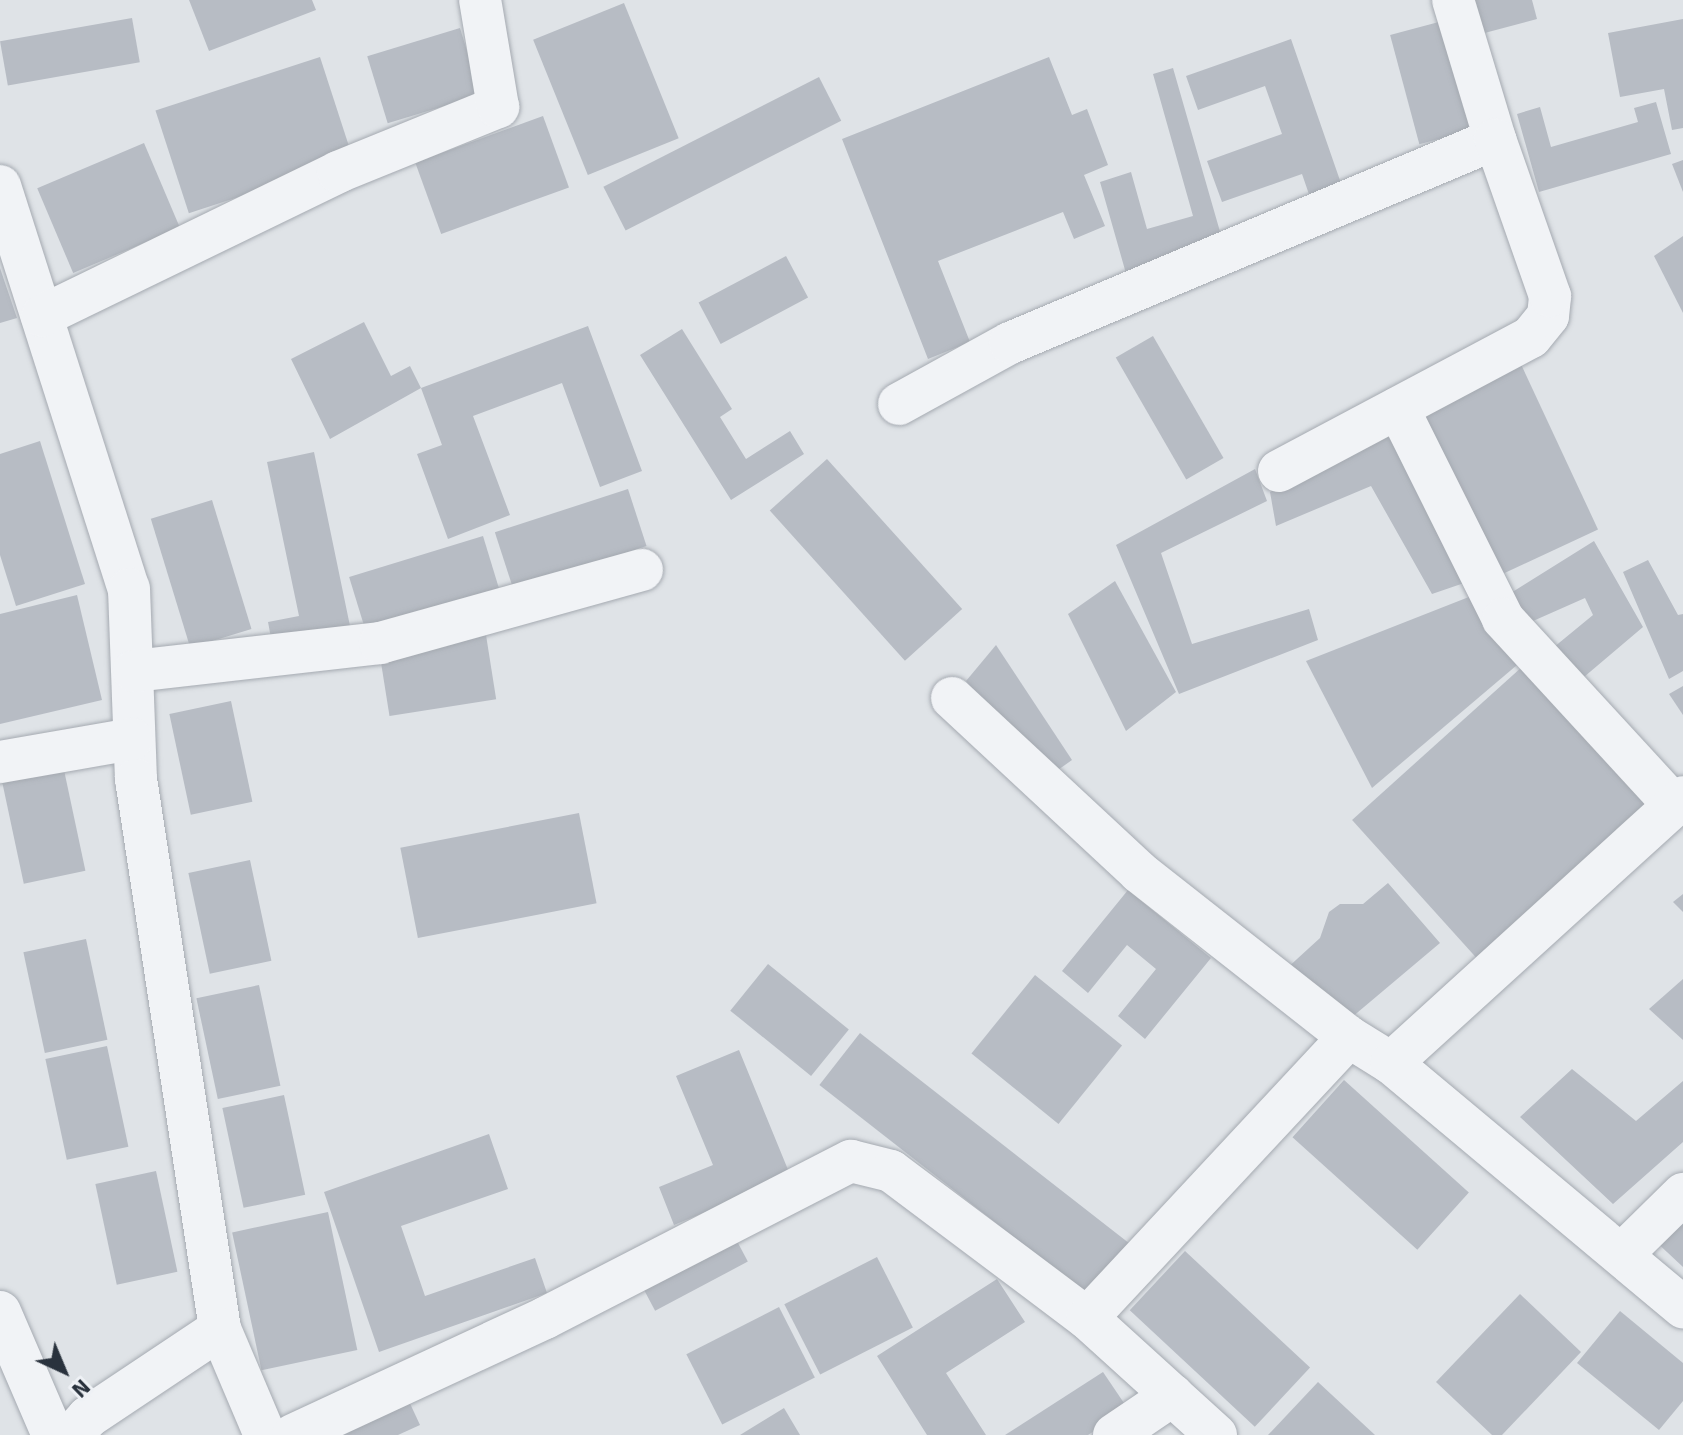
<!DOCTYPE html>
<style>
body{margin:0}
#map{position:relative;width:1683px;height:1435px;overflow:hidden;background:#dfe3e7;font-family:Signika,sans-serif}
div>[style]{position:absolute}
.building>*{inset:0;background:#b7bcc4;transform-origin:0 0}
.roads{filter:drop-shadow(0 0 2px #a5aab1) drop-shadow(0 0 2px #a5aab1)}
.minor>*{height:42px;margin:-21px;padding:0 21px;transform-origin:21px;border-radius:21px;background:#f1f3f6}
span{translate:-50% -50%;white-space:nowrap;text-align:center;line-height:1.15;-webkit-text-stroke:6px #eef1f5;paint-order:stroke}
.north{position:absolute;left:24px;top:1331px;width:80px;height:80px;-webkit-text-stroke:6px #eef1f5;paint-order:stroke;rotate:136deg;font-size:22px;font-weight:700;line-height:32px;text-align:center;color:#29323d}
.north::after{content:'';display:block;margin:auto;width:28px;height:36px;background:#29323d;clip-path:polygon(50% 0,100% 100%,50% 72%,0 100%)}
</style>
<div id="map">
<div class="building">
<div style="clip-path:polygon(189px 0,312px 0,316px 10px,209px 51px)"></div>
<div style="clip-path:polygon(1468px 0,1532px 0,1537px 19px,1477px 35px)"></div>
<div style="left:624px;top:3px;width:146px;height:98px;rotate:68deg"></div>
<div style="left:132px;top:18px;width:45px;height:134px;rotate:80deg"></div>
<div style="left:1450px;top:19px;width:113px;height:62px;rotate:75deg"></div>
<div style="clip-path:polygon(1683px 19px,1683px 128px,1672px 130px,1664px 89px,1620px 97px,1608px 33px)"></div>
<div style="left:460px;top:28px;width:70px;height:97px;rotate:73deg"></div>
<div style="clip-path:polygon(1291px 39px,1344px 192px,1312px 203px,1302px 174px,1222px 202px,1207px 161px,1282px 134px,1265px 86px,1198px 110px,1186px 76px)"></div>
<div style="left:320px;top:57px;width:108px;height:173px;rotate:72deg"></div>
<div style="clip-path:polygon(1049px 57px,1072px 115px,1087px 109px,1108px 165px,1084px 175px,1105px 226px,1074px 239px,1063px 212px,938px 261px,970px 342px,928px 359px,842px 139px)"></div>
<div style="clip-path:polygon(1173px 68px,1225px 249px,1127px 277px,1100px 182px,1131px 172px,1147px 229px,1193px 216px,1153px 74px)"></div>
<div style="left:819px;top:77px;width:49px;height:242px;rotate:63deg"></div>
<div style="clip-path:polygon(1656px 102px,1671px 154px,1539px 192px,1517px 114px,1540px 107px,1551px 147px,1638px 122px,1634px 108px)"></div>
<div style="left:543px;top:116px;width:76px;height:136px;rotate:70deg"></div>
<div style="left:144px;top:143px;width:92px;height:116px;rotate:67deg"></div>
<div style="clip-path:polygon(1683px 160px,1683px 192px,1672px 164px)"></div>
<div style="clip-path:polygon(1683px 236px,1683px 313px,1654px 256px)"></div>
<div style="left:786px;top:256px;width:47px;height:99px;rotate:62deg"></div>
<div style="clip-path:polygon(0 268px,17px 318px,0 323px)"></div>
<div style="clip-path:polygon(364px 322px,391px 376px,410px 366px,421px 388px,330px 439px,291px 359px)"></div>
<div style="clip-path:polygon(588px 326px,642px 471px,600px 487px,562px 383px,473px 416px,510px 515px,448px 539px,417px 454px,442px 445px,421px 388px)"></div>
<div style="clip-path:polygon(682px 329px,732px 409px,720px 417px,746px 459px,790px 431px,804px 454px,731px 500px,640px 355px)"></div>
<div style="left:1153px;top:336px;width:141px;height:43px;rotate:60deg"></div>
<div style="left:1519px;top:360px;width:187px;height:119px;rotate:65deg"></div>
<div style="clip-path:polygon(1392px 429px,1467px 582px,1432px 594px,1371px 486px,1276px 526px,1270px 492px)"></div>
<div style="clip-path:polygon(40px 441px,85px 584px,16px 606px,0 555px,0 454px)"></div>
<div style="clip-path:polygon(314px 452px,350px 626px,272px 643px,268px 622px,299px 616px,267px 462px)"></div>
<div style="left:827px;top:459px;width:202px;height:77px;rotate:48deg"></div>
<div style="clip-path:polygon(1255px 469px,1267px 501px,1161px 553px,1192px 644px,1309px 609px,1318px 640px,1179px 694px,1116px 545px)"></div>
<div style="left:628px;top:489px;width:60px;height:140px;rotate:72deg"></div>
<div style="left:212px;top:500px;width:135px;height:64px;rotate:73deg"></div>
<div style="left:483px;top:536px;width:59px;height:140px;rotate:73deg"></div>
<div style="clip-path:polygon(1594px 541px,1643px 627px,1571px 688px,1548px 652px,1593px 615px,1585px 598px,1522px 626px,1506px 596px)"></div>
<div style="clip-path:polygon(1648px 560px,1678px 615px,1683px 614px,1683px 671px,1669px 679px,1623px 572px)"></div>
<div style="clip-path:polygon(1115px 581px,1176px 692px,1126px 731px,1068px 614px)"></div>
<div style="clip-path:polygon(1479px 593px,1517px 665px,1372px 788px,1306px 661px)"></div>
<div style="clip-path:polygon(77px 595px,102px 700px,0 724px,0 614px)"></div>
<div style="left:486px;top:635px;width:65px;height:108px;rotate:81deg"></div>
<div style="clip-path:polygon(996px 645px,1072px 760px,1048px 777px,966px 681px)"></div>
<div style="left:1523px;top:666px;width:187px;height:230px;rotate:48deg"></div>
<div style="clip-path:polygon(1683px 686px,1683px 715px,1669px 694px)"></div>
<div style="left:231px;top:701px;width:103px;height:63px;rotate:78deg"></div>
<div style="left:64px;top:770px;width:103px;height:63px;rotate:78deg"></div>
<div style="left:579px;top:813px;width:92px;height:182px;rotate:79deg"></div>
<div style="left:250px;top:860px;width:103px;height:63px;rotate:78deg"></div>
<div style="clip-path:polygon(1388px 883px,1440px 943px,1345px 1023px,1285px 970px,1320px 938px,1329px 912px,1340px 904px,1363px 904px)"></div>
<div style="clip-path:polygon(1128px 890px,1211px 958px,1145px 1039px,1118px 1016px,1156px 969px,1127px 945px,1088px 993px,1062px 971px)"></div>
<div style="clip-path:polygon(1683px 894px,1683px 912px,1673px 902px)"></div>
<div style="left:86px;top:939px;width:103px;height:64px;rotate:78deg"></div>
<div style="left:768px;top:964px;width:104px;height:60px;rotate:39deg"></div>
<div style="left:1035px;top:975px;width:112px;height:101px;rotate:39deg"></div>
<div style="clip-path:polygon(1683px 979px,1683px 1040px,1649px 1009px)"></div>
<div style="left:259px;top:985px;width:103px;height:64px;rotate:78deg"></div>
<div style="left:860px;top:1033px;width:344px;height:66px;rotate:38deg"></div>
<div style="left:107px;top:1046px;width:103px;height:63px;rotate:78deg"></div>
<div style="clip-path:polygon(739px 1050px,791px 1177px,674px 1225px,659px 1187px,713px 1165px,676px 1076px)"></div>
<div style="clip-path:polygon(1572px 1069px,1636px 1121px,1683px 1081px,1683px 1142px,1613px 1204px,1520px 1117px)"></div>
<div style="left:1344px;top:1080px;width:168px;height:77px;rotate:42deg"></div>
<div style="left:284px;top:1095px;width:102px;height:63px;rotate:78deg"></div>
<div style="clip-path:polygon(489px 1134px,508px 1189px,401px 1226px,425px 1296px,535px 1258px,547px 1293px,379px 1352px,324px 1192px)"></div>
<div style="left:156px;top:1171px;width:103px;height:62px;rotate:78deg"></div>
<div style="clip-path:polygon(1683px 1209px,1683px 1267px,1652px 1238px)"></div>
<div style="left:328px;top:1212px;width:141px;height:98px;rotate:78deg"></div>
<div style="left:730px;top:1228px;width:38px;height:105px;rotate:62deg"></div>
<div style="left:1185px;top:1251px;width:171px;height:81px;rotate:43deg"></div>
<div style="left:877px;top:1257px;width:79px;height:104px;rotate:63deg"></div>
<div style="clip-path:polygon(997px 1279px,1025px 1322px,946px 1373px,986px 1435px,927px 1435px,877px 1356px)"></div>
<div style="clip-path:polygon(1520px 1294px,1581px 1352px,1502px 1435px,1492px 1435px,1436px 1382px)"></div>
<div style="left:779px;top:1307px;width:79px;height:104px;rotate:63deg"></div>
<div style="clip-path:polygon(1620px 1311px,1683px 1363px,1683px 1401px,1659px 1430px,1577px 1363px)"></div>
<div style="clip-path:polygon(1103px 1372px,1128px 1409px,1088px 1435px,1005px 1435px)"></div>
<div style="clip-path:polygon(1318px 1382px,1375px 1435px,1268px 1435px)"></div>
<div style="clip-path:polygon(407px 1397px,420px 1425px,398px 1435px,326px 1435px)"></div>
<div style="clip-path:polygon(784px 1408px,800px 1435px,740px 1435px)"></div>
</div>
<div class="roads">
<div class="minor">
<div style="left:0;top:186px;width:423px;rotate:72.3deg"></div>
<div style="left:129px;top:589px;width:190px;rotate:87.9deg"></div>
<div style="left:136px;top:779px;width:556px;rotate:81.32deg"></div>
<div style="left:220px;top:1329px;width:115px;rotate:67deg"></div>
<div style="left:42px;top:316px;width:329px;rotate:-25.9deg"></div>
<div style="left:338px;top:172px;width:173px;rotate:-22.1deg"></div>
<div style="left:498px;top:107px;width:109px;rotate:-99.5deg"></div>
<div style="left:899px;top:404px;width:127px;rotate:-28.8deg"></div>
<div style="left:1010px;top:343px;width:526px;rotate:-22.81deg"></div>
<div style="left:1495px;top:139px;width:145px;rotate:-106.8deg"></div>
<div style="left:1398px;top:408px;width:236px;rotate:63.5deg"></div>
<div style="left:1503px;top:619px;width:253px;rotate:47.4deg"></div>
<div style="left:1279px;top:471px;width:285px;rotate:-28deg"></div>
<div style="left:1531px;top:337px;width:27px;rotate:-51deg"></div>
<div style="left:1548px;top:316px;width:20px;rotate:-84deg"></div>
<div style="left:1550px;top:296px;width:166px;rotate:-109.3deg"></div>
<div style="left:134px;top:671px;width:248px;rotate:-6.5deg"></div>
<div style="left:380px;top:643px;width:272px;rotate:-15.6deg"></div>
<div style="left:952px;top:698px;width:255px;rotate:42.9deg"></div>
<div style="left:1139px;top:872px;width:267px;rotate:38.2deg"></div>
<div style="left:1349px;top:1037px;width:49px;rotate:31.8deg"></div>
<div style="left:1391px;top:1063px;width:381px;rotate:39.9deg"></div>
<div style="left:0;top:762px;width:134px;rotate:-9.9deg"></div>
<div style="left:1391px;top:1063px;width:395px;rotate:-42.3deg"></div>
<div style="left:1622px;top:1254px;width:86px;rotate:-44.5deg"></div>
<div style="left:0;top:1312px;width:134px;rotate:66.7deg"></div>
<div style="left:72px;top:1435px;width:24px;rotate:-48deg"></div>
<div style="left:88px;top:1417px;width:159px;rotate:-33.7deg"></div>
<div style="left:293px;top:1435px;width:278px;rotate:-24.9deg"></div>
<div style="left:545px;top:1318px;width:344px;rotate:-27.2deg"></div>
<div style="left:851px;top:1161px;width:41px;rotate:14deg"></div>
<div style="left:891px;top:1171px;width:245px;rotate:36.9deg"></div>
<div style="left:1114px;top:1435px;width:71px;rotate:-34.1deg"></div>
<div style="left:1216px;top:1435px;width:174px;rotate:-137.8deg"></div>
<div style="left:1087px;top:1318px;width:384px;rotate:-47deg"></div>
</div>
</div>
<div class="north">N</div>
</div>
